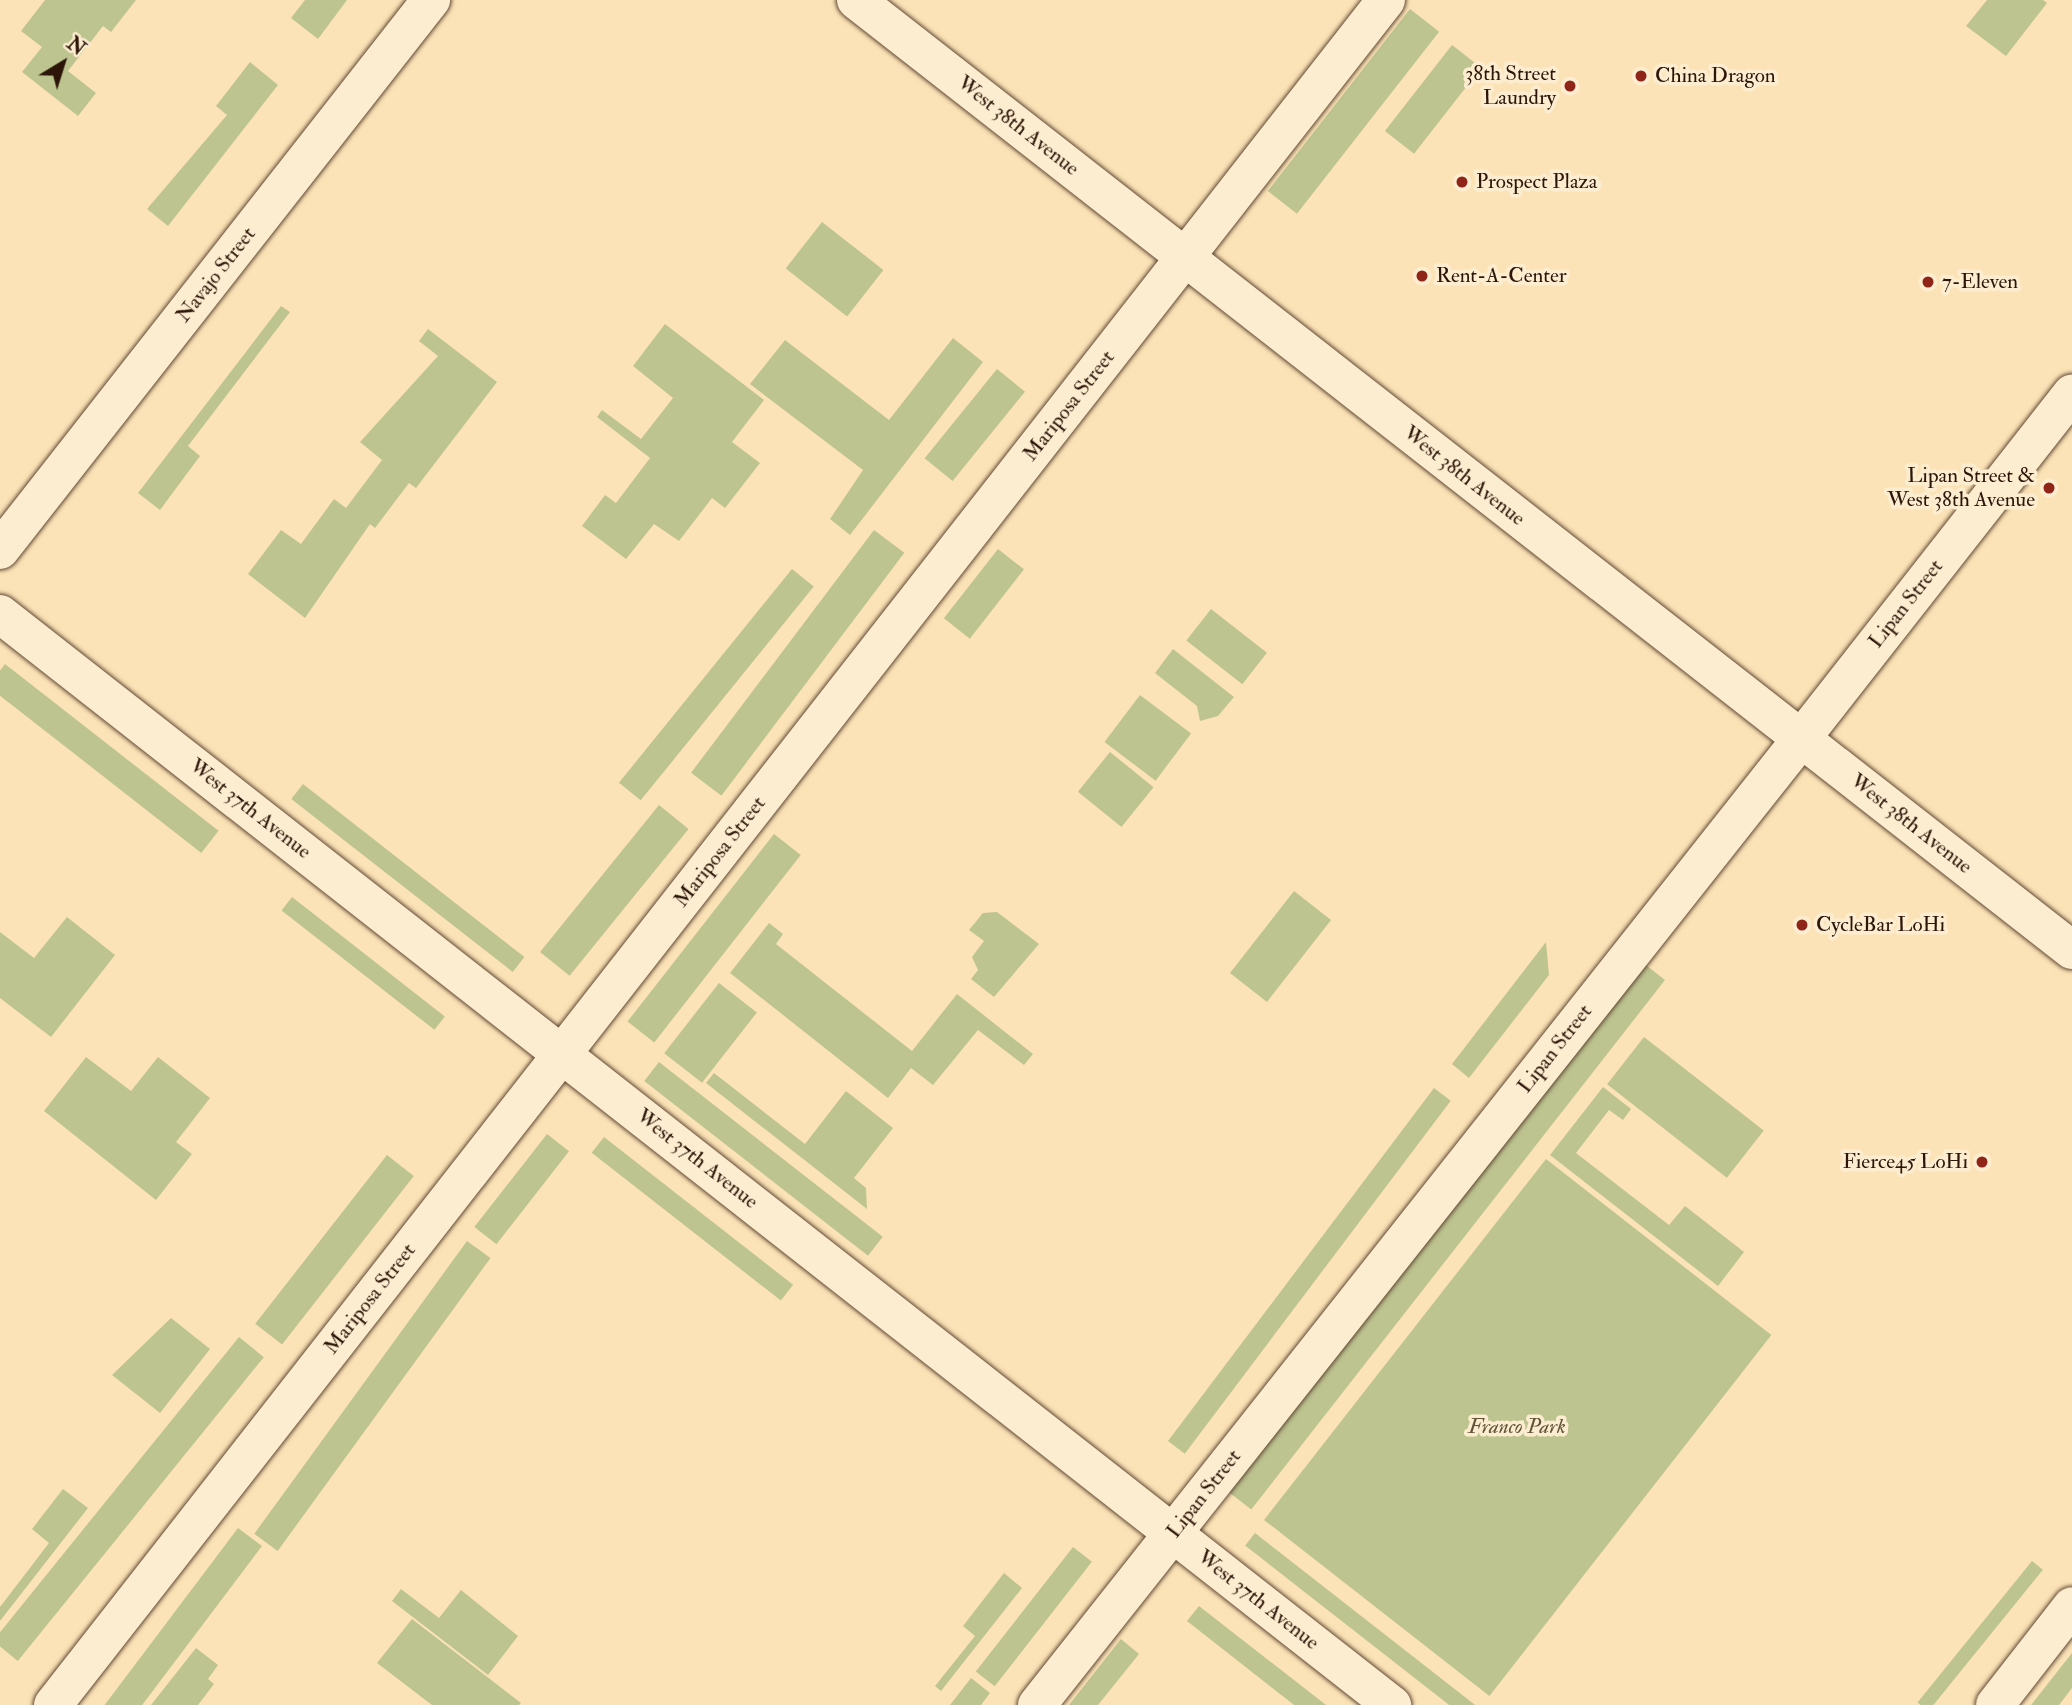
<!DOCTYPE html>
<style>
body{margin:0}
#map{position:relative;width:2072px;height:1705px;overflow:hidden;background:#fce3b7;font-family:"IM FELL Double Pica",serif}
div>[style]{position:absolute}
.green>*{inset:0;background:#bdc490;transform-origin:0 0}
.roads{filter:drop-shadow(0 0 2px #614934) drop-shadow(0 0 2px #614934)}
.minor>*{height:38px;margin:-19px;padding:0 19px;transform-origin:19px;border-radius:19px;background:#fdedd0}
.tertiary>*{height:38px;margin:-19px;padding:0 19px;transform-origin:19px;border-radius:19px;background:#fdedd0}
.secondary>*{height:38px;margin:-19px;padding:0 19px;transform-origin:19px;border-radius:19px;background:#fdedd0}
.dots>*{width:19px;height:19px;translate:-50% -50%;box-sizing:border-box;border:4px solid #fdedd0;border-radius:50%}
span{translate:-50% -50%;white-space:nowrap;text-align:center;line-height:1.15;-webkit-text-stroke:7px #fdedd0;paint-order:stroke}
.poi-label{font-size:21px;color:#2d1609}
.right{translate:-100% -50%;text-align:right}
.left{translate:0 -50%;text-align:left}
.street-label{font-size:21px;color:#2d1609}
.park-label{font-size:21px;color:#5f5338;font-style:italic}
.north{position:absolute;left:28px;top:28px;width:70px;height:70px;-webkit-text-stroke:5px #fdedd0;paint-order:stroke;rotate:38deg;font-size:19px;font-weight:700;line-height:28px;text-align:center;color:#2d1609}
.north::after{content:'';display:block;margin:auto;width:24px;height:32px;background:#2d1609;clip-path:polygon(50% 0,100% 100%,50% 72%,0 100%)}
</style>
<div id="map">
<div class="green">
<div style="clip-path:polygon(45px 0,136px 0,111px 32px,103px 26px,68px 71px,96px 93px,78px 116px,22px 72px,42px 47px,21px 31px)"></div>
<div style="clip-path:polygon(305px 0,347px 0,318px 39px,291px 18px)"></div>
<div style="clip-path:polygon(1987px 0,2043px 0,2047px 3px,2006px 56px,1966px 26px)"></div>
<div style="left:1410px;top:9px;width:37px;height:231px;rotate:38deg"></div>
<div style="left:1452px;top:45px;width:37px;height:109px;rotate:38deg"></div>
<div style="clip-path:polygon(250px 62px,278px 85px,168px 226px,147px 209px,227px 115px,216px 106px)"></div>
<div style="left:822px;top:222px;width:78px;height:59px;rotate:38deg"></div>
<div style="clip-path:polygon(281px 306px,290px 312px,188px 446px,200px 456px,160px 510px,138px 493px)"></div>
<div style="clip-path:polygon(665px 324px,764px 400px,732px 442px,760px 463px,725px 508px,712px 498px,679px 541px,654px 524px,626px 559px,582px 526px,605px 495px,616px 503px,650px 458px,597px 417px,602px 410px,641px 439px,673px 398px,633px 366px)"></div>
<div style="clip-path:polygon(428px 329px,497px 382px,416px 488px,409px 483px,375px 528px,370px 524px,305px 618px,248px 574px,281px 530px,301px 544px,334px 499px,346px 508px,382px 460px,360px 442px,438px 356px,419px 341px)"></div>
<div style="clip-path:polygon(953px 338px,983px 362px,850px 535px,830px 519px,863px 470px,750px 384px,785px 340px,889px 420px)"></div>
<div style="left:997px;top:369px;width:36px;height:115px;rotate:39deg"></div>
<div style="left:874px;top:530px;width:38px;height:304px;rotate:37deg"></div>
<div style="left:998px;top:549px;width:33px;height:88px;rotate:38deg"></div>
<div style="left:792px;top:569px;width:28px;height:275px;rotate:39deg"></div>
<div style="left:1211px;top:609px;width:71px;height:40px;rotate:38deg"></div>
<div style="clip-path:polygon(1173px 649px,1234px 697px,1218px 716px,1200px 721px,1197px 706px,1155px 673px)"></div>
<div style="left:5px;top:664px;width:271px;height:28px;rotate:38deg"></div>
<div style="left:1140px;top:695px;width:64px;height:59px;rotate:37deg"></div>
<div style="left:1110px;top:752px;width:56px;height:51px;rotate:39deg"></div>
<div style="left:303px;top:784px;width:281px;height:19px;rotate:38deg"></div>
<div style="left:659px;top:805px;width:38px;height:189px;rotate:39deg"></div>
<div style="left:774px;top:834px;width:34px;height:238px;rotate:38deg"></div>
<div style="left:1294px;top:891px;width:47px;height:104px;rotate:38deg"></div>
<div style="left:292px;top:897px;width:194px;height:17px;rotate:38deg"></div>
<div style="clip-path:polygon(997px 912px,1039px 944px,994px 997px,971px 979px,978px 970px,972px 957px,984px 941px,969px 930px,983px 913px)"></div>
<div style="clip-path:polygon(67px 917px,115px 955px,51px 1037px,0 998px,0 932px,34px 958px)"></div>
<div style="clip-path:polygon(769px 923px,783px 934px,776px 944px,912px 1051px,957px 994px,1033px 1054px,1024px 1065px,978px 1030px,933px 1085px,911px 1068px,888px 1098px,730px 973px)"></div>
<div style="clip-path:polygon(1546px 942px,1549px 975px,1469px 1078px,1452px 1064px)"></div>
<div style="left:1665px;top:980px;width:672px;height:36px;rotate:128deg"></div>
<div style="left:719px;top:983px;width:48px;height:89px;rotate:38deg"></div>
<div style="left:1644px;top:1037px;width:152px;height:60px;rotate:38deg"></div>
<div style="clip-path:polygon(86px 1057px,131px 1091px,158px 1057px,210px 1098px,176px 1142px,192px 1154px,156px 1200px,44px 1111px)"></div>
<div style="left:659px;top:1062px;width:284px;height:24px;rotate:38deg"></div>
<div style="clip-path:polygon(714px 1073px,805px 1144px,846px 1091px,893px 1128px,854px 1178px,866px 1188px,867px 1209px,706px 1083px)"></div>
<div style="clip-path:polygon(1603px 1087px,1631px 1109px,1623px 1120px,1609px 1110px,1576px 1153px,1669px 1225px,1685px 1206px,1744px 1252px,1718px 1286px,1550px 1155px)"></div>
<div style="left:1434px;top:1088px;width:21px;height:442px;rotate:37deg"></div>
<div style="left:547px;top:1134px;width:28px;height:118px;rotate:38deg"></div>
<div style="left:604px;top:1137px;width:240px;height:20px;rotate:38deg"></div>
<div style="left:387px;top:1155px;width:34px;height:214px;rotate:38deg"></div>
<div style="left:1546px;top:1159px;width:286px;height:458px;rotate:38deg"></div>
<div style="left:467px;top:1241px;width:29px;height:362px;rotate:36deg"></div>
<div style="clip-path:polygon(171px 1318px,210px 1349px,160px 1413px,112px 1375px)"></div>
<div style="left:239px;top:1337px;width:32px;height:391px;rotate:39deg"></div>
<div style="clip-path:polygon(63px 1489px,88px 1508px,0 1621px,0 1607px,49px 1543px,32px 1529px)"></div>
<div style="left:238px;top:1528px;width:30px;height:225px;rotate:37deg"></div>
<div style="left:1255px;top:1533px;width:279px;height:16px;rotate:38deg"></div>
<div style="left:1073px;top:1547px;width:24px;height:158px;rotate:38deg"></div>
<div style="left:2032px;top:1561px;width:14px;height:182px;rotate:39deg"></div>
<div style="clip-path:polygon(1004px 1573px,1022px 1588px,941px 1691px,935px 1686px,975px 1636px,963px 1626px)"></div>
<div style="clip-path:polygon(401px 1589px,439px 1618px,461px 1590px,518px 1636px,488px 1675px,392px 1601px)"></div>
<div style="clip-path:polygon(1199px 1606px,1326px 1705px,1294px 1705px,1187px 1621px)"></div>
<div style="clip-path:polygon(412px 1619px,521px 1703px,519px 1705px,432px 1705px,377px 1663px)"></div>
<div style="clip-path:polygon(1121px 1639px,1139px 1654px,1098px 1705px,1069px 1705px)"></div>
<div style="clip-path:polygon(196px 1648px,218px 1665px,208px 1679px,214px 1684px,198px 1705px,151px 1705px)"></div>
<div style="clip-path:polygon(2072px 1653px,2072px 1688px,2059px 1705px,2031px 1705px)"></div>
<div style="clip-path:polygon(971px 1678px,990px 1693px,981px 1705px,950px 1705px)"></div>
</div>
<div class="roads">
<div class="minor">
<div style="left:0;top:614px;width:1769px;rotate:38.09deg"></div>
<div style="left:53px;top:1705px;width:2164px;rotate:-51.98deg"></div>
<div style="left:1037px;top:1705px;width:1232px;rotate:-51.66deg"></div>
<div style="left:1995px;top:1705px;width:125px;rotate:-52.1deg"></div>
</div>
<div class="tertiary">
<div style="left:0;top:550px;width:699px;rotate:-51.92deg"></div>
<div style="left:1801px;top:739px;width:439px;rotate:-51.9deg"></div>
</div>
<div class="secondary">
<div style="left:856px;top:0;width:1543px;rotate:38deg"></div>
</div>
</div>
<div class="dots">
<div style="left:1641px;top:76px;background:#8f2418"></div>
<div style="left:1570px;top:86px;background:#8f2418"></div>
<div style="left:1462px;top:182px;background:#8f2418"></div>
<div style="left:1422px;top:276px;background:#8f2418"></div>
<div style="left:1928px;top:282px;background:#8f2418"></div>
<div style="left:2049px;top:488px;background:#8f2418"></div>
<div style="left:1802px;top:925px;background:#8f2418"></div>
<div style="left:1982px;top:1162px;background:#8f2418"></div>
</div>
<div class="poi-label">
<span class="right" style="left:1556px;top:86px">38th Street<br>Laundry</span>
<span class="left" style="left:1655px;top:76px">China Dragon</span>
<span class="left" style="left:1476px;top:182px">Prospect Plaza</span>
<span class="left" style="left:1436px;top:276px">Rent-A-Center</span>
<span class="left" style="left:1942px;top:282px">7-Eleven</span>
<span class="right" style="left:2035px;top:488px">Lipan Street &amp;<br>West 38th Avenue</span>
<span class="left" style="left:1816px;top:925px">CycleBar LoHi</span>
<span class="right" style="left:1968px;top:1162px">Fierce45 LoHi</span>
</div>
<div class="street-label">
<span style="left:1018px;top:126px;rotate:38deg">West 38th Avenue</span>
<span style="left:216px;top:275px;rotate:-52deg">Navajo Street</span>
<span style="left:1069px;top:406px;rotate:-52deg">Mariposa Street</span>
<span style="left:1464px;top:476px;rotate:38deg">West 38th Avenue</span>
<span style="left:1906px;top:604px;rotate:-52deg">Lipan Street</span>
<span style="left:250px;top:809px;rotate:38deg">West 37th Avenue</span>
<span style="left:1911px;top:824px;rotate:38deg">West 38th Avenue</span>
<span style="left:720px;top:852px;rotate:-52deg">Mariposa Street</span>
<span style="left:1555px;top:1049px;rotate:-52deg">Lipan Street</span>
<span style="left:697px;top:1159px;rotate:38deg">West 37th Avenue</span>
<span style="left:370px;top:1299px;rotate:-52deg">Mariposa Street</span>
<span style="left:1204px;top:1494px;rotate:-52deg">Lipan Street</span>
<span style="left:1258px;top:1600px;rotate:38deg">West 37th Avenue</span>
</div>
<div class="park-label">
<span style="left:1517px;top:1427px">Franco Park</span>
</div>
<div class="north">N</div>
</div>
